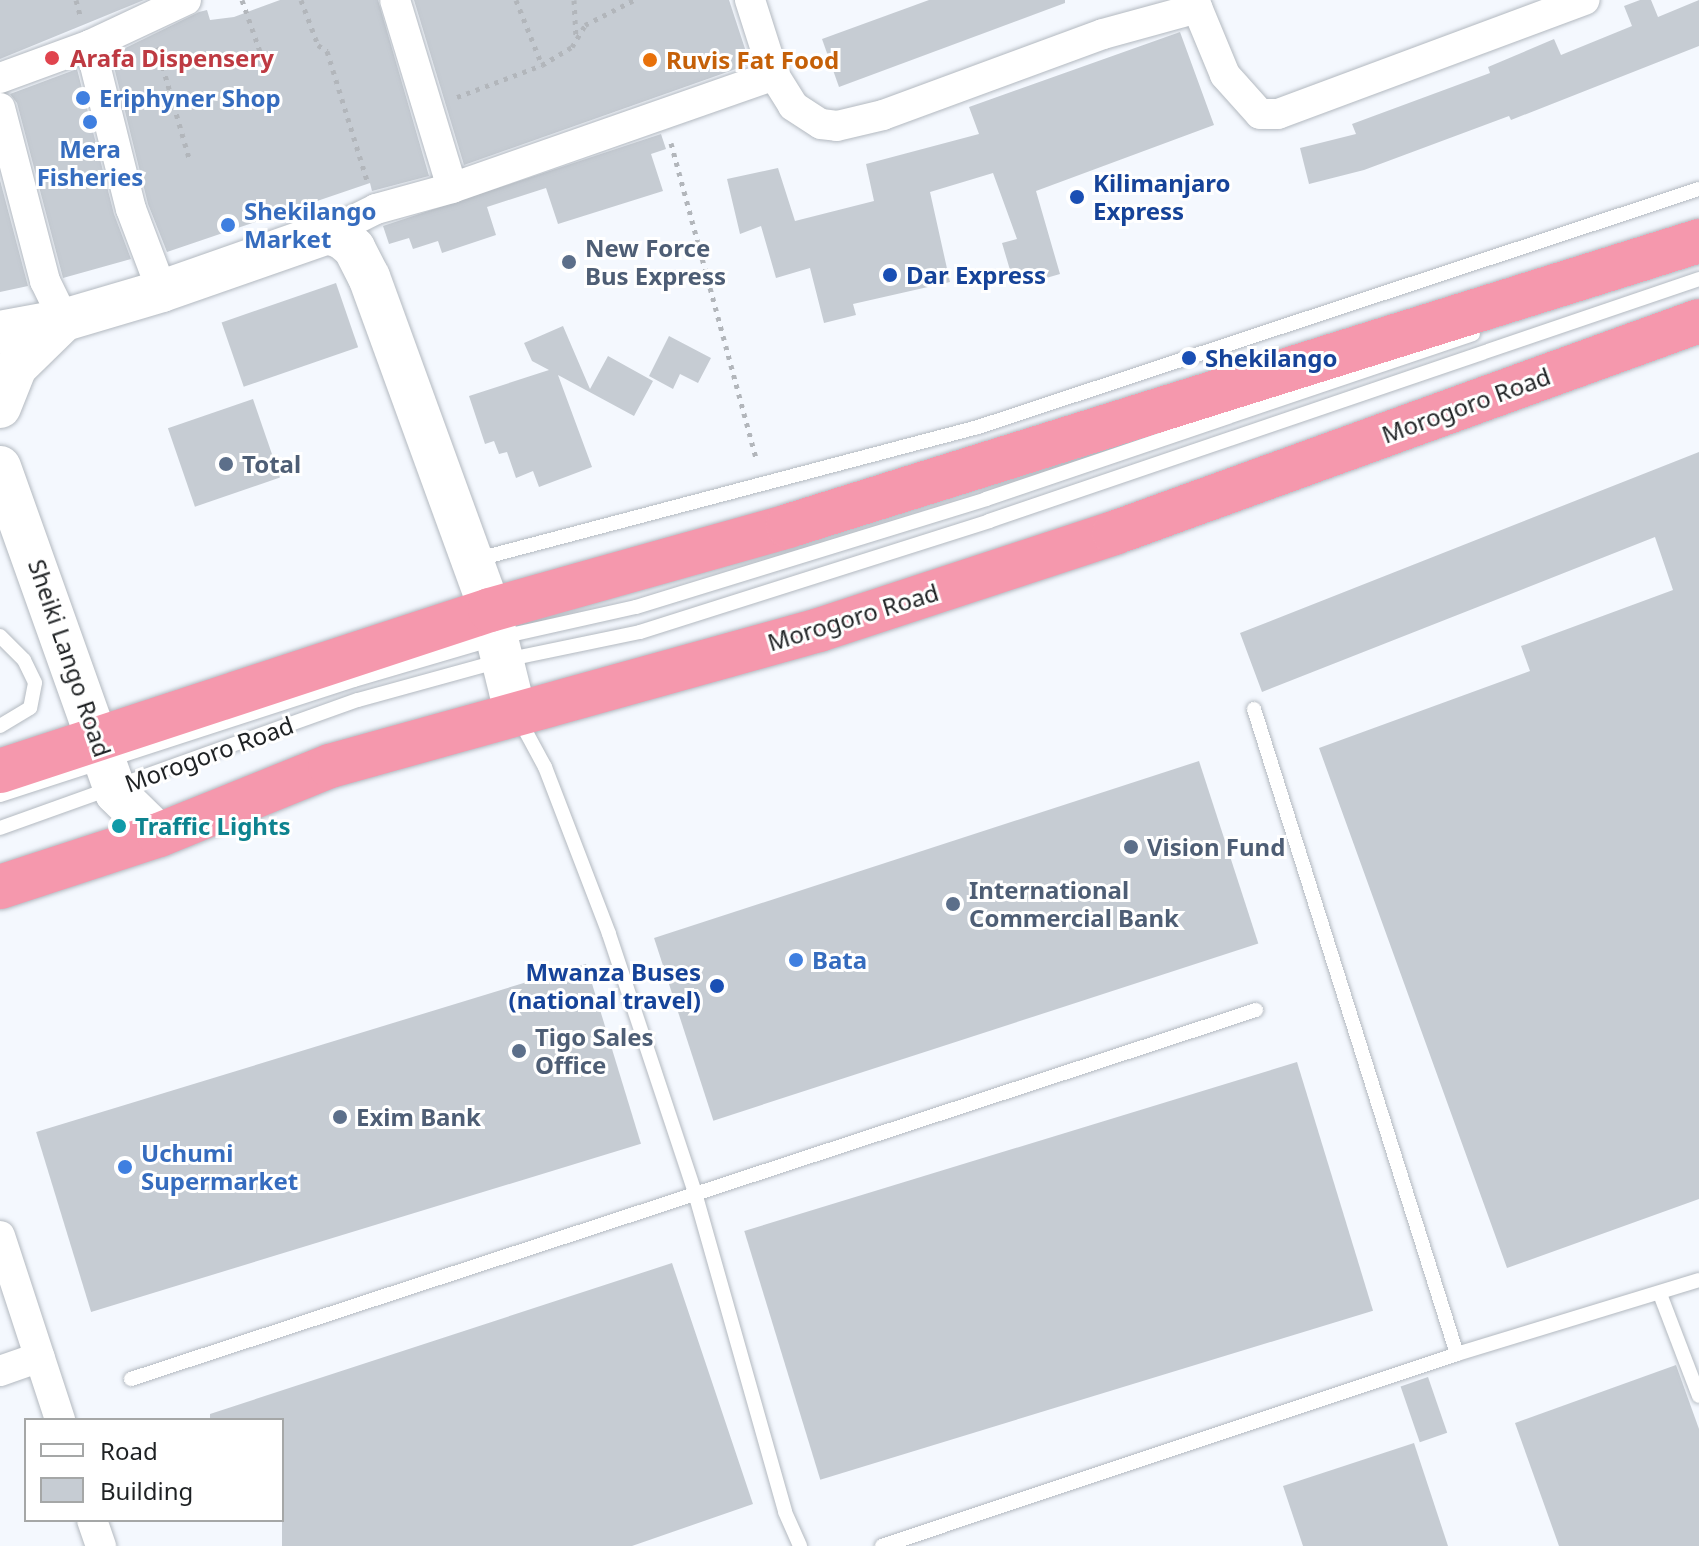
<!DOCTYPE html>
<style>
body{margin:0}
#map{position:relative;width:1699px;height:1546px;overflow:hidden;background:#f4f8fe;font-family:"Noto Sans",sans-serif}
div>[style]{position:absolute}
.building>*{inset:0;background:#c6ccd3;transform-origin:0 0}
.path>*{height:5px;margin-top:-2.5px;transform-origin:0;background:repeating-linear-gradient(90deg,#b2b6bb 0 4px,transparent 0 10px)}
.roads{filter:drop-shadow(0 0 2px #b3b9c0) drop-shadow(0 0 2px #b3b9c0)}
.lane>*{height:14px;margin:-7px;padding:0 7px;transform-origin:7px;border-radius:7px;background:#fff}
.street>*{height:30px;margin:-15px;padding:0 15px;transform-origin:15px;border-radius:15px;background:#fff}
.secondary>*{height:42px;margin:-21px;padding:0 21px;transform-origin:21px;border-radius:21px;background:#fff}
.highway>*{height:44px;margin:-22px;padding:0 22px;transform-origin:22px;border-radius:22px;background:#f598ad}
.dots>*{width:22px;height:22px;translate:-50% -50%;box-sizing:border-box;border:4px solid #fff;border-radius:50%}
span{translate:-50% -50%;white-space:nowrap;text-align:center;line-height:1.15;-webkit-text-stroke:6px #fff;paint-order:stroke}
.health-label{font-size:24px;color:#be3a42;font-weight:700}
.left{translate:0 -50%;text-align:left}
.food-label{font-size:24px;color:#c56008;font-weight:700}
.shop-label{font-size:24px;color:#366cbe;font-weight:700}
.transit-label{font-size:24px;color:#164399;font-weight:700}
.right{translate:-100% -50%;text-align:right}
.service-label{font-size:24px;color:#4e5e75;font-weight:700}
.street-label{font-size:24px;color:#1f2224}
.culture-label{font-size:24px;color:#0d838f;font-weight:700}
.legend{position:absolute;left:24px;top:1418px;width:260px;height:104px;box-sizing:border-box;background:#fff;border:2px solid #a5a7a7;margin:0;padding:10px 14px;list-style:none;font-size:24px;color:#1f2224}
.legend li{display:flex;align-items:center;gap:16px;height:40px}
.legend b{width:40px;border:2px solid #a5a7a7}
</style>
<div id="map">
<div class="building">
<div style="clip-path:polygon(0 0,144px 0,0 59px)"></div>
<div style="clip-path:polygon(280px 0,378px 0,429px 176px,372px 191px,370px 183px,167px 252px,148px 204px,111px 55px,199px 12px,207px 10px,210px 20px,234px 17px)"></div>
<div style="clip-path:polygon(414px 0,729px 0,750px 64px,464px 165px)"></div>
<div style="clip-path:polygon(929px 0,1065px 0,1065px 3px,839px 87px,822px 39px)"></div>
<div style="clip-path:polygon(1640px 0,1651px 0,1658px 17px,1699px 0,1699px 46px,1511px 120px,1509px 116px,1364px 170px,1309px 184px,1300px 148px,1356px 134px,1352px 124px,1490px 73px,1488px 67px,1554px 39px,1561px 55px,1632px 26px,1624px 6px)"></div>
<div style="clip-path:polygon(1180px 32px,1214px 125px,1036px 191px,1060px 274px,1015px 287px,1002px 243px,1017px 239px,993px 173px,930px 192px,950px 282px,853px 304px,856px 315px,824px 323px,810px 268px,776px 278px,761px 226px,740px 234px,727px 179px,778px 168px,795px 221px,874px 201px,866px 164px,979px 134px,969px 107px)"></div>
<div style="clip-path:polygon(77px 69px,114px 214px,131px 259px,63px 278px,17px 103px,10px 94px)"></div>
<div style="clip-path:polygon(661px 134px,666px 149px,651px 154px,663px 191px,558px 224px,546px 188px,487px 207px,496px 235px,442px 253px,438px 241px,413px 249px,409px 238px,389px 244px,383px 226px)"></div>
<div style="clip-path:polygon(0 180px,28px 286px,0 292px)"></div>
<div style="left:336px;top:283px;width:68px;height:121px;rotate:71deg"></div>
<div style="clip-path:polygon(563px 326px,590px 389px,608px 356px,653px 381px,634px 416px,558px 375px,592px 467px,539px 487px,533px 471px,516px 478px,507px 452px,499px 454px,494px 441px,485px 444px,469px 396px,549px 370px,532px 361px,524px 343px)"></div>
<div style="clip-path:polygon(669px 336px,711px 358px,698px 383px,680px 374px,673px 389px,649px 376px)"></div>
<div style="left:253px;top:399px;width:83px;height:90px;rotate:71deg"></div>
<div style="clip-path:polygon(1699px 452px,1699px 1199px,1507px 1268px,1319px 748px,1530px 671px,1521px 646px,1673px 590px,1655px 537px,1262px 692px,1240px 633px)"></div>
<div style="left:1199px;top:761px;width:192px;height:573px;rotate:72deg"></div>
<div style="left:586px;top:964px;width:188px;height:575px;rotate:73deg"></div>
<div style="left:1297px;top:1062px;width:260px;height:578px;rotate:73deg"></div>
<div style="clip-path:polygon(672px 1263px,753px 1504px,632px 1546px,282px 1546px,282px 1420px,210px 1420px,210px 1414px)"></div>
<div style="clip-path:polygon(1676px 1365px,1699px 1429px,1699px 1546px,1559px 1546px,1515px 1423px)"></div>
<div style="left:1428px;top:1377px;width:59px;height:29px;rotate:71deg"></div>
<div style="clip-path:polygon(1414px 1443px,1448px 1546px,1303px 1546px,1283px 1486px)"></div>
</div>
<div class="path">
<div style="left:76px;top:0;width:16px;rotate:75deg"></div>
<div style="left:242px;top:0;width:64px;rotate:70.7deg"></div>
<div style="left:301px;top:0;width:48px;rotate:69.3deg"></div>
<div style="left:318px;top:45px;width:11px;rotate:34deg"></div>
<div style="left:327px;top:51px;width:135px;rotate:72.8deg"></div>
<div style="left:516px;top:0;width:70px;rotate:68.2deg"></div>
<div style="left:574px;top:0;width:38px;rotate:87deg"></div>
<div style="left:157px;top:47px;width:116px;rotate:73.9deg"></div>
<div style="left:457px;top:97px;width:91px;rotate:-20.6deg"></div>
<div style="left:542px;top:65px;width:35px;rotate:-31deg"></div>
<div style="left:572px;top:47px;width:26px;rotate:-59deg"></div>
<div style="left:585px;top:25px;width:55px;rotate:-27deg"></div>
<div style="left:671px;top:143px;width:329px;rotate:74.9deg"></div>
</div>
<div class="roads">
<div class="lane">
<div style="left:474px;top:560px;width:521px;rotate:-14.78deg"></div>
<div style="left:978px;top:427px;width:759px;rotate:-18.27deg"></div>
<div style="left:0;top:636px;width:34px;rotate:45deg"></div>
<div style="left:24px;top:660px;width:25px;rotate:64deg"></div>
<div style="left:35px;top:683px;width:25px;rotate:101deg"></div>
<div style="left:30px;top:708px;width:35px;rotate:149deg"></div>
<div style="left:1254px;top:709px;width:676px;rotate:72.53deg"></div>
<div style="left:519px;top:719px;width:55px;rotate:61.6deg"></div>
<div style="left:545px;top:767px;width:179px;rotate:69deg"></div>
<div style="left:609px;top:934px;width:273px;rotate:71.6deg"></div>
<div style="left:695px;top:1193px;width:331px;rotate:74.2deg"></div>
<div style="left:785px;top:1512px;width:37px;rotate:66deg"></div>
<div style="left:0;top:795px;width:372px;rotate:-18deg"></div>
<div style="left:354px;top:680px;width:149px;rotate:-16.4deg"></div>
<div style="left:497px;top:638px;width:142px;rotate:-12.6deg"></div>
<div style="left:636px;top:607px;width:366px;rotate:-17.1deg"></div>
<div style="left:986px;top:499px;width:514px;rotate:-18.72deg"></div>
<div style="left:0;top:828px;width:380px;rotate:-19.7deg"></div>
<div style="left:358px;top:700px;width:147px;rotate:-15.4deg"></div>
<div style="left:500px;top:661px;width:143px;rotate:-11.7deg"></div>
<div style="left:640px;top:632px;width:366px;rotate:-17.6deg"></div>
<div style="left:989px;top:521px;width:750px;rotate:-18.82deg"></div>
<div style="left:1660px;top:1294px;width:109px;rotate:69.1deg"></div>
<div style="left:131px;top:1379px;width:1184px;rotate:-18.16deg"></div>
<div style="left:882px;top:1546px;width:606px;rotate:-18.46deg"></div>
<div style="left:1457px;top:1354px;width:253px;rotate:-17deg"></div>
</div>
<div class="street">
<div style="left:395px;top:0;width:196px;rotate:73.1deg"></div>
<div style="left:750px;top:0;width:79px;rotate:72.3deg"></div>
<div style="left:774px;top:75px;width:36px;rotate:58deg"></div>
<div style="left:793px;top:106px;width:33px;rotate:33deg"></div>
<div style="left:821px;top:124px;width:16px;rotate:7deg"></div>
<div style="left:837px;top:126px;width:47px;rotate:-13.4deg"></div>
<div style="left:883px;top:115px;width:234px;rotate:-20.2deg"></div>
<div style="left:1103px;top:34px;width:98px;rotate:-15.3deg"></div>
<div style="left:1194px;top:0;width:81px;rotate:67.5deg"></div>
<div style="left:1225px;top:75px;width:52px;rotate:48.1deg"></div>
<div style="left:1260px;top:114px;width:18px"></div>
<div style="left:1278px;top:114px;width:327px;rotate:-20.4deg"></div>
<div style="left:90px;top:45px;width:169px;rotate:76deg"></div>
<div style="left:131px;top:209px;width:88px;rotate:69.3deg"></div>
<div style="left:0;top:78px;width:96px;rotate:-20.1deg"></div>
<div style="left:90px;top:45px;width:106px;rotate:-25.1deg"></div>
<div style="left:0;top:108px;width:179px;rotate:75.4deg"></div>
<div style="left:45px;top:281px;width:43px;rotate:64deg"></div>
<div style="left:328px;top:233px;width:54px;rotate:-26.6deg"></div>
<div style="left:376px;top:209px;width:79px;rotate:-15.4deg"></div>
<div style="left:452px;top:188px;width:341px;rotate:-19.3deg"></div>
<div style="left:0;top:1236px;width:194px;rotate:71.9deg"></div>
<div style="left:0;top:1371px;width:42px;rotate:-19.3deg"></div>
<div style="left:92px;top:1520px;width:28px;rotate:71deg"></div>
</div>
<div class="secondary">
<div style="left:0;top:332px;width:65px;rotate:-10.6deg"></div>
<div style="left:64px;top:320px;width:102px;rotate:-16.5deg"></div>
<div style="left:162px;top:291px;width:176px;rotate:-19.3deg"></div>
<div style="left:328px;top:233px;width:15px;rotate:20deg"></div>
<div style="left:342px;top:238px;width:16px;rotate:40deg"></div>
<div style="left:354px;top:248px;width:33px;rotate:63deg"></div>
<div style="left:369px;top:277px;width:354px;rotate:70deg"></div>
<div style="left:490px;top:610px;width:105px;rotate:76.2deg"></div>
<div style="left:0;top:407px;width:43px;rotate:-68.2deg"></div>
<div style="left:16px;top:367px;width:67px;rotate:-44.4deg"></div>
<div style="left:0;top:467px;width:346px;rotate:70.4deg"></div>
<div style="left:116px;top:793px;width:60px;rotate:44.3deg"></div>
</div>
<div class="highway">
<div style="left:0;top:771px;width:516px;rotate:-18.19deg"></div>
<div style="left:490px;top:610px;width:310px;rotate:-15.7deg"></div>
<div style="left:788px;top:526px;width:955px;rotate:-17.37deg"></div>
<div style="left:0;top:887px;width:167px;rotate:-18.1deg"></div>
<div style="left:159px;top:835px;width:184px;rotate:-22deg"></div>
<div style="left:330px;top:766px;width:508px;rotate:-15.54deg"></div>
<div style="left:819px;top:630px;width:311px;rotate:-18.2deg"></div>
<div style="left:1114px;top:533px;width:622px;rotate:-19.92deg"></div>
</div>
</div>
<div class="dots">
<div style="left:52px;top:58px;background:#e0444e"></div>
<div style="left:650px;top:60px;background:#e8710a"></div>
<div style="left:83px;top:98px;background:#3f7fe0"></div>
<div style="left:90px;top:122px;background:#3f7fe0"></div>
<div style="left:1077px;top:197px;background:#1a4fb4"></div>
<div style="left:228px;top:225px;background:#3f7fe0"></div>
<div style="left:569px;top:262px;background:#5c6f8a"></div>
<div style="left:890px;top:275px;background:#1a4fb4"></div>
<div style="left:1189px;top:358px;background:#1a4fb4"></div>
<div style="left:226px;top:464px;background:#5c6f8a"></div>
<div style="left:119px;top:826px;background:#0f9aa8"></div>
<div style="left:1131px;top:847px;background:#5c6f8a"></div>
<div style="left:953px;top:904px;background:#5c6f8a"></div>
<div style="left:796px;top:960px;background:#3f7fe0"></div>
<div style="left:717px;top:986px;background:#1a4fb4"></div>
<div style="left:519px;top:1051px;background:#5c6f8a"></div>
<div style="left:340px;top:1117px;background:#5c6f8a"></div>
<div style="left:125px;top:1167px;background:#3f7fe0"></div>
</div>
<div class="health-label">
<span class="left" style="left:70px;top:58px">Arafa Dispensery</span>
</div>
<div class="food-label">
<span class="left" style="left:666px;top:60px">Ruvis Fat Food</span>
</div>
<div class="shop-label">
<span class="left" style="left:99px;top:98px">Eriphyner Shop</span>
<span style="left:90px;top:163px">Mera<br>Fisheries</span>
<span class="left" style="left:244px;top:225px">Shekilango<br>Market</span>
<span class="left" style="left:812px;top:960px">Bata</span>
<span class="left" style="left:141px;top:1167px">Uchumi<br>Supermarket</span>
</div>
<div class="transit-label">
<span class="left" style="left:1093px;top:197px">Kilimanjaro<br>Express</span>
<span class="left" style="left:906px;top:275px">Dar Express</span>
<span class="left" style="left:1205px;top:358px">Shekilango</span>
<span class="right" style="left:701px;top:986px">Mwanza Buses<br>(national travel)</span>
</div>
<div class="service-label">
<span class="left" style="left:585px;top:262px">New Force<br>Bus Express</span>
<span class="left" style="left:242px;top:464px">Total</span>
<span class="left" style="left:1147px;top:847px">Vision Fund</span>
<span class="left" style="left:969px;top:904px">International<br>Commercial Bank</span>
<span class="left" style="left:535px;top:1051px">Tigo Sales<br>Office</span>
<span class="left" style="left:356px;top:1117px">Exim Bank</span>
</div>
<div class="street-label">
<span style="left:1466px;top:405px;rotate:-20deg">Morogoro Road</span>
<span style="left:853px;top:617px;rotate:-17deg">Morogoro Road</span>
<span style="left:70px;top:658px;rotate:71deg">Sheiki Lango Road</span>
<span style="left:209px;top:754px;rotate:-20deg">Morogoro Road</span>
</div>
<div class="culture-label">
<span class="left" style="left:135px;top:826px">Traffic Lights</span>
</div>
<ul class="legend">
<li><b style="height:10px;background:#fff"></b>Road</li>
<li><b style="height:22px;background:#c6ccd3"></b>Building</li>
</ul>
</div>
